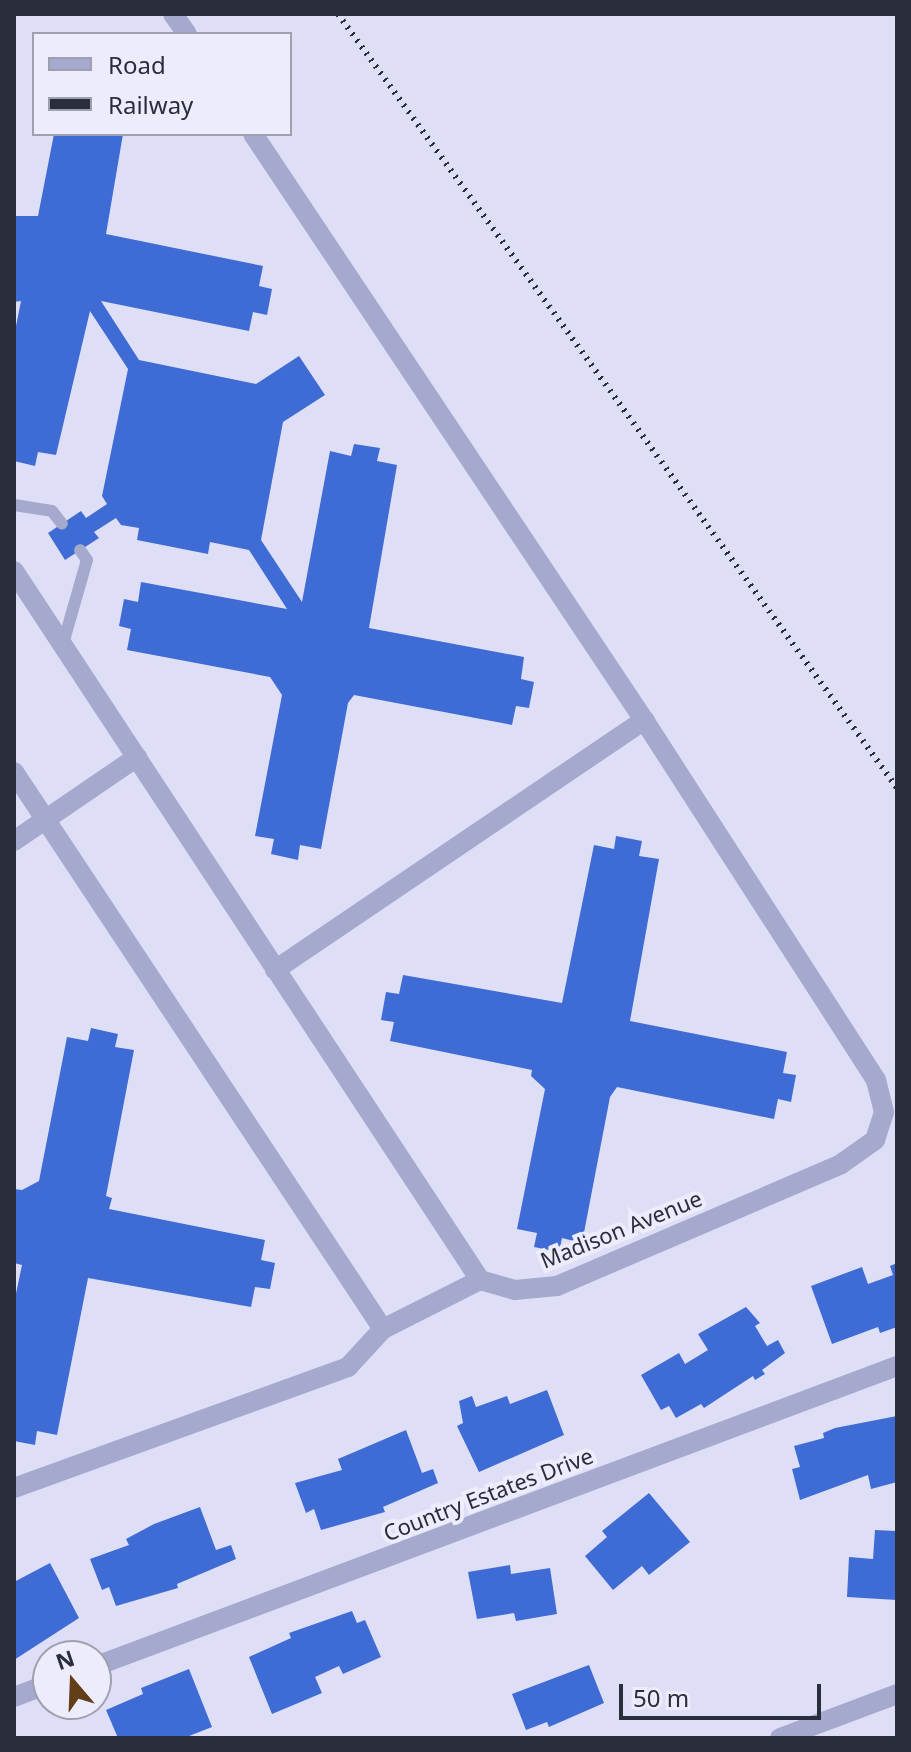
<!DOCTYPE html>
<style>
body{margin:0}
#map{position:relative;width:911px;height:1752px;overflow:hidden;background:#dedff6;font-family:"Noto Sans",sans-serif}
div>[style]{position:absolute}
.building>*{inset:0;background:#3e6cd4}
.lane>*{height:12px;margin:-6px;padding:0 6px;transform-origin:6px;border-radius:6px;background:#a5a9cd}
.street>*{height:20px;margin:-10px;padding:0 10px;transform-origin:10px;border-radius:10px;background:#a5a9cd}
.rail>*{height:6px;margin-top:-3px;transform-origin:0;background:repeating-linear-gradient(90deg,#292d3c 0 2px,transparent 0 8px)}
span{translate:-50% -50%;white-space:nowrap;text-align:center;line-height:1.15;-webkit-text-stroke:8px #ececfc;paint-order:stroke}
.street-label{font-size:22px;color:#292d3c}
.frame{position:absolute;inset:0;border:16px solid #292d3c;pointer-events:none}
.legend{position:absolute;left:32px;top:32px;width:260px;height:104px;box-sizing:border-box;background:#ececfc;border:2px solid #9ea0af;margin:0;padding:10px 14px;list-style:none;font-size:24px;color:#292d3c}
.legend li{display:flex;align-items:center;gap:16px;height:40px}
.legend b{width:40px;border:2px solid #9ea0af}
.north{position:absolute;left:32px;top:1640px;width:80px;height:80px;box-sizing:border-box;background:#ececfc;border:2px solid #9ea0af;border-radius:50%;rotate:341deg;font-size:22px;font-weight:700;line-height:32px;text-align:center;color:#292d3c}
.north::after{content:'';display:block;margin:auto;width:28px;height:36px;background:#633f19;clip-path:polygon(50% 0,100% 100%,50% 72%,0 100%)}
.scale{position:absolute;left:619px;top:1684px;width:202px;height:36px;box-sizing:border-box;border:4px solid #292d3c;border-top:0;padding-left:10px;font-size:24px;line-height:28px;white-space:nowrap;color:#292d3c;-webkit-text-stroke:6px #ececfc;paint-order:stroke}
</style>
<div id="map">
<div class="building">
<div style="clip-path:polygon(54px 134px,123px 134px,106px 234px,263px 266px,259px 286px,272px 289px,267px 315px,253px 312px,249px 331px,101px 301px,139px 360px,256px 384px,299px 356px,325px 395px,283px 422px,261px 540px,302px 602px,330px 451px,351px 456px,354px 444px,380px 448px,377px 461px,397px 465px,369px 628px,524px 657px,521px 679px,534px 682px,529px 708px,516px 706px,512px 725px,354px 695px,348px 703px,321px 849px,300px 845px,298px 860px,271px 854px,274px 839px,255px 836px,282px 695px,270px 677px,127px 650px,131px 629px,119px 626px,124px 599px,138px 602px,141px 582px,287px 609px,249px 550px,210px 542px,208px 554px,137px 540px,139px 528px,121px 525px,116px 518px,94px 532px,99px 538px,65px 560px,48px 533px,81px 511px,86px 518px,107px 504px,102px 496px,128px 369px,90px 311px,56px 455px,38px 452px,35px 466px,14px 461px,14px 336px,21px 301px,14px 302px,14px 216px,38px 216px)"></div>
<div style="clip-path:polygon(616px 836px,642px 841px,639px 856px,659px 859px,630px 1021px,787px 1052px,783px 1073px,796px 1075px,791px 1102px,778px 1099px,774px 1119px,617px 1087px,610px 1097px,582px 1243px,562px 1238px,559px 1252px,534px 1247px,537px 1233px,517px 1229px,545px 1089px,531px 1076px,532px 1070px,390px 1041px,394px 1022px,381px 1020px,386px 992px,399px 994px,403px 975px,562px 1003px,594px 845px,614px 849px)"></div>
<div style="clip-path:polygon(91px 1028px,118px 1034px,115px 1047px,134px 1050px,106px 1196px,112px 1198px,109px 1209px,265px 1240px,261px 1260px,275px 1263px,270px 1289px,255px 1287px,251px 1307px,88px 1278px,57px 1435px,37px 1431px,35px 1445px,14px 1441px,14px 1303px,22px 1265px,14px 1263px,14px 1189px,22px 1190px,39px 1181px,67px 1037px,88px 1041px)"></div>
<div style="clip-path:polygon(897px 1263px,897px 1327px,880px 1333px,878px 1327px,832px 1344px,811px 1286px,862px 1267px,868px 1284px,893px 1275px,890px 1266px)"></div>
<div style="clip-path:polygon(746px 1307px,760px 1323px,755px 1326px,767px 1346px,778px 1340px,785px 1353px,762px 1370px,765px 1374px,755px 1380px,753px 1376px,704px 1408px,701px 1404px,676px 1418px,669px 1406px,661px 1410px,641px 1375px,679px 1353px,685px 1364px,708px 1350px,698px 1334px)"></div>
<div style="clip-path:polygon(547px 1390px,564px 1435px,479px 1472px,457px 1426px,463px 1423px,459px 1401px,472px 1396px,476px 1407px,507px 1396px,510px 1404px)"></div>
<div style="clip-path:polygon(897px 1416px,897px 1482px,871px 1489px,868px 1475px,800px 1500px,792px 1469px,800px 1467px,794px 1446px,824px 1438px,823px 1433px,835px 1428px)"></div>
<div style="clip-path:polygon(406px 1430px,422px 1473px,433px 1469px,438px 1483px,383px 1507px,385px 1512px,321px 1530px,314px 1509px,306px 1513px,295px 1483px,342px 1470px,338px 1459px)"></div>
<div style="clip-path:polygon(649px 1493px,690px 1542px,649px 1575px,642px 1566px,613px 1590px,585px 1556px,607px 1537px,602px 1531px)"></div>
<div style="clip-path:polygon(200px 1507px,216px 1550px,231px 1545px,236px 1559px,177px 1584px,178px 1588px,116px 1606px,109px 1587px,102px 1590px,90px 1559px,129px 1545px,126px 1539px,154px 1524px)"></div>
<div style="clip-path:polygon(875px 1530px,896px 1531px,897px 1600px,847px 1597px,849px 1557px,873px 1559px)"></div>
<div style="clip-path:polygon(50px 1563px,79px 1618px,14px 1660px,14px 1582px)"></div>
<div style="clip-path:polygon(510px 1565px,511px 1574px,550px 1568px,557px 1614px,516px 1621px,514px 1613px,477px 1619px,468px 1572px)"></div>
<div style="clip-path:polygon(352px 1611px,357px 1623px,365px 1620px,381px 1657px,343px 1674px,339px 1666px,315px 1677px,322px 1693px,272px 1714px,249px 1657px,291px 1638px,289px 1633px)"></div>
<div style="clip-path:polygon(589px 1665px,604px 1703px,549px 1727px,547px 1722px,526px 1730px,512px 1694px)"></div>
<div style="clip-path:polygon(189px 1669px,212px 1727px,184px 1738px,118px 1738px,106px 1710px,143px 1694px,141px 1688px)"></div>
</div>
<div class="lane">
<div style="left:14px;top:505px;width:38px;rotate:9deg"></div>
<div style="left:52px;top:511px;width:16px;rotate:52deg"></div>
<div style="left:63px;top:644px;width:87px;rotate:-74.1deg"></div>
<div style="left:87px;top:560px;width:12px;rotate:-125deg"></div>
</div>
<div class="street">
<div style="left:173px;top:14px;width:24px;rotate:55deg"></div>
<div style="left:14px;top:571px;width:848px;rotate:56.68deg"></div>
<div style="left:14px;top:772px;width:668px;rotate:56.48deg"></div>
<div style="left:14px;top:841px;width:149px;rotate:-34.3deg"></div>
<div style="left:275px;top:970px;width:446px;rotate:-34.1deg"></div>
<div style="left:14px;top:1488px;width:355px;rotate:-19.9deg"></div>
<div style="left:348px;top:1367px;width:52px;rotate:-47.4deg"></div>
<div style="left:383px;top:1329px;width:109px;rotate:-26.8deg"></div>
<div style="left:480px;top:1280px;width:36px;rotate:16deg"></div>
<div style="left:515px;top:1290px;width:42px;rotate:-5.4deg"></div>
<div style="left:557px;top:1286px;width:309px;rotate:-23.2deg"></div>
<div style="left:841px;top:1164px;width:42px;rotate:-35.2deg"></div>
<div style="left:875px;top:1140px;width:29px;rotate:-72deg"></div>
<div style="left:884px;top:1112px;width:33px;rotate:-104deg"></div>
<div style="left:876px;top:1080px;width:428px;rotate:-122.8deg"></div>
<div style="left:644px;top:720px;width:704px;rotate:-123.71deg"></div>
<div style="left:96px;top:1666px;width:855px;rotate:-20.53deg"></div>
<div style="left:14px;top:1697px;width:36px;rotate:-21deg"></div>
<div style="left:780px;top:1738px;width:125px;rotate:-20.6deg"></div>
</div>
<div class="rail">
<div style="left:338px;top:14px;width:955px;rotate:54.16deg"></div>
</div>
<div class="street-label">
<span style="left:621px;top:1229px;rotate:-22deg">Madison Avenue</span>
<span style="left:488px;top:1494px;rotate:-21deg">Country Estates Drive</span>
</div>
<div class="frame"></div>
<ul class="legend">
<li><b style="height:10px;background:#a5a9cd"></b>Road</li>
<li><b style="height:10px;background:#292d3c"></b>Railway</li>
</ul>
<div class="north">N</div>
<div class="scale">50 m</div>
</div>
